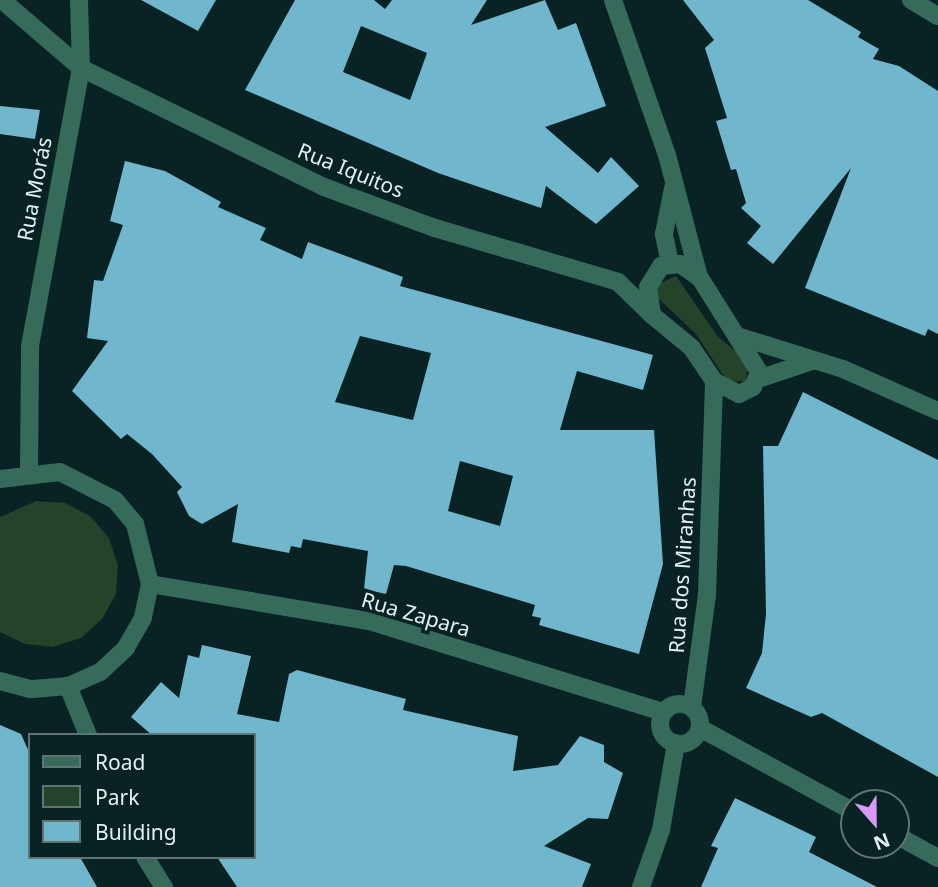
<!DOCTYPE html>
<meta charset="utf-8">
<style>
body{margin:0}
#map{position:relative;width:938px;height:887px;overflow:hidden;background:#092223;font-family:"Noto Sans",sans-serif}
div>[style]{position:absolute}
.green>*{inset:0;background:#24432b}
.building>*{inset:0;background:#70b6cc}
.minor>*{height:18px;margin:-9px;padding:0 9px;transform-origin:9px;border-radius:9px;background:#366b5c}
.minor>.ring{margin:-9px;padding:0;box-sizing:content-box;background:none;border:18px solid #366b5c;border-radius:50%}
span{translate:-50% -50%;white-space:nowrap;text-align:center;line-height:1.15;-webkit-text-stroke:7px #092223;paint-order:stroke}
.street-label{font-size:21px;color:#e2f0f0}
.legend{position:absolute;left:28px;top:733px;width:228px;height:126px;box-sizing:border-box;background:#092223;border:2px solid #607475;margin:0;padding:9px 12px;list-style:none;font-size:21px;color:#e2f0f0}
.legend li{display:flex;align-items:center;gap:14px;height:35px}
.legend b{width:35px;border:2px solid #607475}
.north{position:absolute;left:840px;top:789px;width:70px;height:70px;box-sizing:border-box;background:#092223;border:2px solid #607475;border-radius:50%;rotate:159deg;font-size:19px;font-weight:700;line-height:28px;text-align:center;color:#e2f0f0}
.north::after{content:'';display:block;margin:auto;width:24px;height:32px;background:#d99af7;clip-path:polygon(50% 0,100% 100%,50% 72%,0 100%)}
</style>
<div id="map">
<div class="green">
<div style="clip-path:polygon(676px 276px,718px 337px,748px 361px,746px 381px,731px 382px,723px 375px,696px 334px,658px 298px,655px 286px)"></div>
<div style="clip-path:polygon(36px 501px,65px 503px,90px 516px,109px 538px,118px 565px,116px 594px,102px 619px,81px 638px,53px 647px,25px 644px,0 632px,0 517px)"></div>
</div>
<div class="building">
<div style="clip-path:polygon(141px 0,216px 0,198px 31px)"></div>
<div style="clip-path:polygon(evenodd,295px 0,374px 0,385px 9px,392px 0,487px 0,471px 25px,545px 0,558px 30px,576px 23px,606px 106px,545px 127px,598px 173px,611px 157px,639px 186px,596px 224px,546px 186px,541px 208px,438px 173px,245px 90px,295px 0,361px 26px,427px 53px,410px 100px,343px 72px,361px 26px)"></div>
<div style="clip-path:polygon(683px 0,808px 0,861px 32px,858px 37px,879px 49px,873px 59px,899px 66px,938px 91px,938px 334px,928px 329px,925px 336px,805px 288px,851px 168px,773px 264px,747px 243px,761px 226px,741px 208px,746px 203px,736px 169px,731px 170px,716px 121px,727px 118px,705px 48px,714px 40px)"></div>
<div style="clip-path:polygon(0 106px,40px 110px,35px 139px,0 134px)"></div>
<div style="clip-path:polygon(evenodd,125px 161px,165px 171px,221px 202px,218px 207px,266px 228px,260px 240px,302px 259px,308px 242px,403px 277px,400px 286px,653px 355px,643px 390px,577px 371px,560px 430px,654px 430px,663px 564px,639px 654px,539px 625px,541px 618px,532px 616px,535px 605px,406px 566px,394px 565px,386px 594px,364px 589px,368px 551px,303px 539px,301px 548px,291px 546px,289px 553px,232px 542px,238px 504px,202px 524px,189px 516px,177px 492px,182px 487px,152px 454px,127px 434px,121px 439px,72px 391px,108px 341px,87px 338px,94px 280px,103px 281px,123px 225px,110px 221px,125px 161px,360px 336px,431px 353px,413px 420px,335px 402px,360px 336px,125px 161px,460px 461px,513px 476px,500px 526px,448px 511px,460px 461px)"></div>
<div style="clip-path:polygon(803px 392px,938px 460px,938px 777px,822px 713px,811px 717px,746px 688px,762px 653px,766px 614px,763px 446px,778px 446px)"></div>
<div style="clip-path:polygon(202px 645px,251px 656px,237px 714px,279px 722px,289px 674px,297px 670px,406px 699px,403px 710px,518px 736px,513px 771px,558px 765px,580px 736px,604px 745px,604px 762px,623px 773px,608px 819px,588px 818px,544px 846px,591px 864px,582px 887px,237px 887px,217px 857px,254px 857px,254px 735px,152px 735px,131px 717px,161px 682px,179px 698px,188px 655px,199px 658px)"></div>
<div style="clip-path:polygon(0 725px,21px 734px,30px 754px,30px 857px,80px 857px,97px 887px,0 887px)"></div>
<div style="clip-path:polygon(735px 798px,816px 837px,809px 852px,877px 887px,701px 887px,718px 848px,711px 846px)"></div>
</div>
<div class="minor">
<div style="left:2px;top:0;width:104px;rotate:40.7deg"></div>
<div style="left:81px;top:68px;width:271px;rotate:26.1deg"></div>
<div style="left:324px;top:187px;width:118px;rotate:20.3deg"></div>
<div style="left:435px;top:228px;width:191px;rotate:16.4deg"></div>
<div style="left:618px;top:282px;width:47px;rotate:44.1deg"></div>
<div style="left:613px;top:0;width:164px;rotate:70.8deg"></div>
<div style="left:667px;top:155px;width:126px;rotate:75.3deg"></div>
<div style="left:911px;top:0;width:31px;rotate:31deg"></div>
<div style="left:670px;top:263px;width:30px;rotate:-102deg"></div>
<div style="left:664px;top:234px;width:47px;rotate:-78.9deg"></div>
<div style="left:737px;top:336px;width:111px;rotate:17.3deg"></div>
<div style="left:843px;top:369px;width:104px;rotate:23.9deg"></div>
<div style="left:758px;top:379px;width:57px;rotate:-18.4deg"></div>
<div style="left:29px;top:472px;width:126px;rotate:-89.5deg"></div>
<div style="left:30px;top:346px;width:283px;rotate:-79.6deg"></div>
<div style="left:81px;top:68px;width:68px;rotate:-91.7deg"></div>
<div style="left:0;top:479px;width:60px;rotate:-6.7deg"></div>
<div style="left:60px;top:472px;width:62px;rotate:27deg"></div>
<div style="left:115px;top:500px;width:31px;rotate:50deg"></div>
<div style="left:135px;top:524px;width:62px;rotate:76deg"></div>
<div style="left:150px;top:584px;width:35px;rotate:102deg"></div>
<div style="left:143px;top:618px;width:34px;rotate:120deg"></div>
<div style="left:126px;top:648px;width:35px;rotate:137deg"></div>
<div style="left:100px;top:672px;width:35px;rotate:156deg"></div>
<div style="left:68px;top:686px;width:38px;rotate:175deg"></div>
<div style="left:30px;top:689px;width:31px;rotate:-165deg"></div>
<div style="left:150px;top:584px;width:222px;rotate:9.6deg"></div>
<div style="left:369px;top:621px;width:308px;rotate:17.2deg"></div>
<div style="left:68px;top:686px;width:53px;rotate:67.8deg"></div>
<div class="ring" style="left:660px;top:704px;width:22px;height:22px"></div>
<div style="left:692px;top:707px;width:113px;rotate:-82.4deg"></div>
<div style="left:707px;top:595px;width:214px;rotate:-88.1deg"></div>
<div style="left:714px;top:381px;width:40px;rotate:-124deg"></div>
<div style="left:692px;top:348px;width:52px;rotate:-140.5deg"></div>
<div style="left:652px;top:315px;width:28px;rotate:-98deg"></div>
<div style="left:648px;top:287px;width:25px;rotate:-58deg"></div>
<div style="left:661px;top:266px;width:19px;rotate:-6deg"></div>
<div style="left:680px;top:264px;width:24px;rotate:35deg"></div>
<div style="left:700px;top:278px;width:111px;rotate:57.9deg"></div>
<div style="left:759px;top:372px;width:16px;rotate:112deg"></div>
<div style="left:753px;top:387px;width:16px;rotate:153deg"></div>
<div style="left:739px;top:394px;width:28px;rotate:-153deg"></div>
<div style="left:700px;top:728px;width:175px;rotate:28.6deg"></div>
<div style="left:896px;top:835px;width:48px;rotate:28.7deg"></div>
<div style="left:145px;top:857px;width:36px;rotate:58deg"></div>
<div style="left:641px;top:887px;width:60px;rotate:-70.7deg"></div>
<div style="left:661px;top:830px;width:88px;rotate:-80.2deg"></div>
</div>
<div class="street-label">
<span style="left:351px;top:170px;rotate:22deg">Rua Iquitos</span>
<span style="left:34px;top:189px;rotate:-79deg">Rua Morás</span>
<span style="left:682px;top:565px;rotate:-86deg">Rua dos Miranhas</span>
<span style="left:416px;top:614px;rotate:16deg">Rua Zapara</span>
</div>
<ul class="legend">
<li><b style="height:9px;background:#366b5c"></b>Road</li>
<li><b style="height:19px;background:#24432b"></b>Park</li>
<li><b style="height:19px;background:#70b6cc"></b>Building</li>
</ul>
<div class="north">N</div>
</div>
